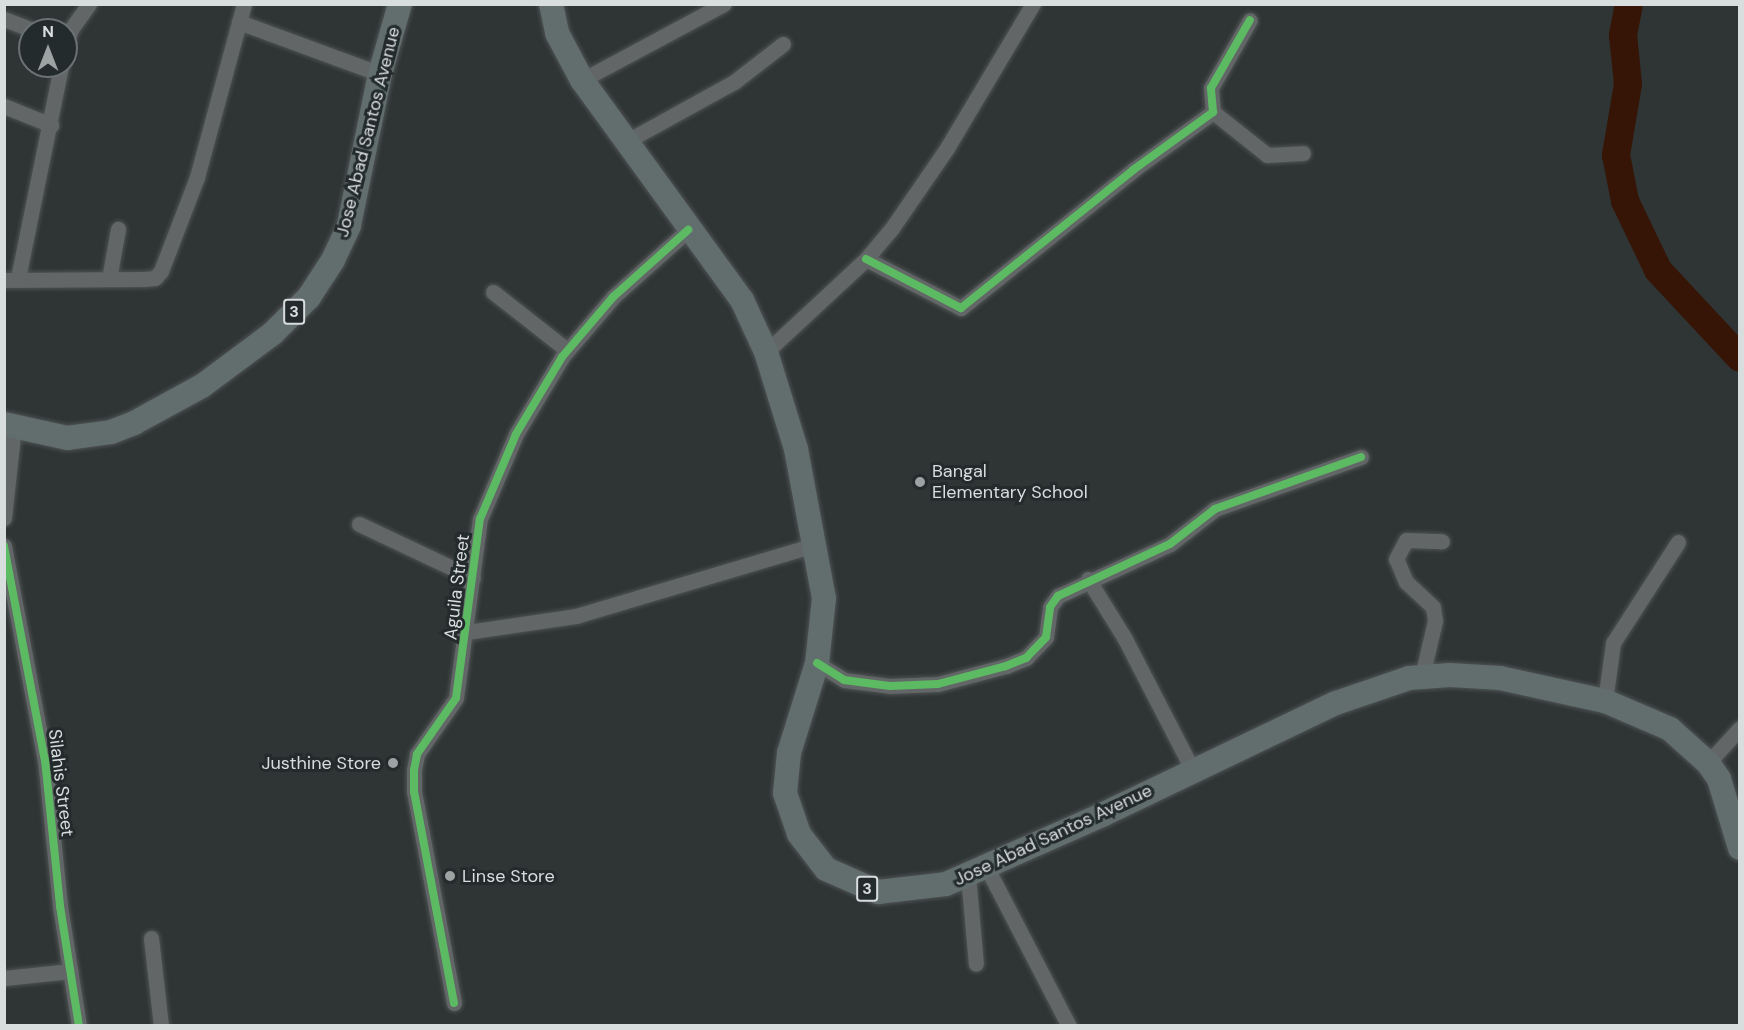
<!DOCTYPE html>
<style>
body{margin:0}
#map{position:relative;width:1744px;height:1030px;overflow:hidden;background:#2f3434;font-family:"DM Sans",sans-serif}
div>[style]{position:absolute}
.river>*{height:28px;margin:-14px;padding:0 14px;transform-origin:14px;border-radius:14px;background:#361506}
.roads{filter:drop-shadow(0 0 2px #4e5252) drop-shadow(0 0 2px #4e5252)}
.minor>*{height:15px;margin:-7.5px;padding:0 7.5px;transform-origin:7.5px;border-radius:7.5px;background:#636667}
.trunk>*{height:24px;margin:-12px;padding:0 12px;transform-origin:12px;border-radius:12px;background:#626d6e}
.cycleway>*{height:8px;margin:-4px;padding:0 4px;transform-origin:4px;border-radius:4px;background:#5cba63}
.dots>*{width:16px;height:16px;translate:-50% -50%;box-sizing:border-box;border:3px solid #232b2c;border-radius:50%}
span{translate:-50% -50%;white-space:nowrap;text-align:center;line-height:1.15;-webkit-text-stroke:6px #232b2c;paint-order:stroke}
.shield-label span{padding:2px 4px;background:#232b2c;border:2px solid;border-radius:4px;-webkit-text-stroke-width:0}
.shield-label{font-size:16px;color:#d8dddd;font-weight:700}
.street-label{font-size:18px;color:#d8dddd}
.poi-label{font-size:18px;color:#d8dddd}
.left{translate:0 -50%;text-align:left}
.right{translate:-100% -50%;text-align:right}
.frame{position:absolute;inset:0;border:6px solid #d8dddd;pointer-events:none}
.north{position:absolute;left:18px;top:18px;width:60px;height:60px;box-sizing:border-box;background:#232b2c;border:2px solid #6b7273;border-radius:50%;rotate:0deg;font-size:16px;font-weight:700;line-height:24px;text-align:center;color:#d8dddd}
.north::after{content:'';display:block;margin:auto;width:21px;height:27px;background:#9da2a2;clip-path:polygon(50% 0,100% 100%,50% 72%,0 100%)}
</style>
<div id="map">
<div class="river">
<div style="left:1629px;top:4px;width:32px;rotate:101deg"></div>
<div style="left:1623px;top:35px;width:49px;rotate:84.2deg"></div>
<div style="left:1628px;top:84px;width:72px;rotate:99.6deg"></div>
<div style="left:1616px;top:155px;width:47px;rotate:78.9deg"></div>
<div style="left:1625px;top:201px;width:76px;rotate:64.4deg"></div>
<div style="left:1658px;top:270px;width:120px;rotate:47deg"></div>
</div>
<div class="roads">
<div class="minor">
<div style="left:4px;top:19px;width:30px;rotate:21deg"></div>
<div style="left:239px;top:22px;width:150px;rotate:20.2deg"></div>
<div style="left:66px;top:43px;width:15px;rotate:-70deg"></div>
<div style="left:71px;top:29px;width:31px;rotate:-54deg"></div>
<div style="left:582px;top:80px;width:161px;rotate:-28.2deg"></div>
<div style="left:4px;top:106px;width:51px;rotate:22deg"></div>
<div style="left:1213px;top:112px;width:69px;rotate:38.5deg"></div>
<div style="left:1267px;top:155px;width:36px;rotate:-3deg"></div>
<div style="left:627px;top:141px;width:122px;rotate:-28.9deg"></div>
<div style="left:734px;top:82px;width:62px;rotate:-37.8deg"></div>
<div style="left:866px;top:259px;width:107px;rotate:27.3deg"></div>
<div style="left:961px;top:308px;width:221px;rotate:-38.7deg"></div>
<div style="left:1133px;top:170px;width:99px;rotate:-35.9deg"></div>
<div style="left:1213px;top:112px;width:24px;rotate:-95deg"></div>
<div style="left:1211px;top:88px;width:78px;rotate:-60.2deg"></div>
<div style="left:18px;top:278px;width:216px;rotate:-78.5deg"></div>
<div style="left:109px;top:279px;width:51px;rotate:-79.8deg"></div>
<div style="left:4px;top:280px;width:140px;rotate:-0.4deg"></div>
<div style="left:144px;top:279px;width:11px;rotate:-5deg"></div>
<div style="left:155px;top:278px;width:9px;rotate:-49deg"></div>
<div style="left:161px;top:271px;width:101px;rotate:-69deg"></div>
<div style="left:197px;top:177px;width:179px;rotate:-74.8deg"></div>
<div style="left:493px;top:292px;width:94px;rotate:38.1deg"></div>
<div style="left:766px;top:352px;width:137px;rotate:-42.9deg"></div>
<div style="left:866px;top:259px;width:40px;rotate:-50deg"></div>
<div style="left:892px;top:228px;width:97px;rotate:-55.5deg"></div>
<div style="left:947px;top:148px;width:168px;rotate:-59.2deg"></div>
<div style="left:4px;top:518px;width:93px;rotate:-83.8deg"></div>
<div style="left:359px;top:524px;width:126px;rotate:25.3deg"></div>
<div style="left:4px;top:546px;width:218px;rotate:79.2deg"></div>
<div style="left:45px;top:760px;width:147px;rotate:84.1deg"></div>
<div style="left:60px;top:906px;width:121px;rotate:81deg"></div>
<div style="left:1088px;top:579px;width:70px;rotate:58.3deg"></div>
<div style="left:1125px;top:639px;width:148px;rotate:62.7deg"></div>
<div style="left:467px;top:632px;width:110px;rotate:-8.4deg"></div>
<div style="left:576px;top:616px;width:252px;rotate:-16.6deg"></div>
<div style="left:817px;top:663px;width:32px;rotate:32deg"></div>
<div style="left:844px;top:680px;width:46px;rotate:7.4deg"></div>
<div style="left:890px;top:686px;width:48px;rotate:-2.4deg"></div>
<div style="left:938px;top:684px;width:70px;rotate:-14.8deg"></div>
<div style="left:1006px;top:666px;width:22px;rotate:-22deg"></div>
<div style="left:1026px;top:658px;width:29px;rotate:-46deg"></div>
<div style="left:1046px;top:637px;width:30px;rotate:-82deg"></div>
<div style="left:1050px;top:607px;width:14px;rotate:-54deg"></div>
<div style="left:1058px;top:596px;width:123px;rotate:-24.9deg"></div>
<div style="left:1170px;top:544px;width:57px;rotate:-37.9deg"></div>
<div style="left:1215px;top:509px;width:155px;rotate:-19.6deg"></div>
<div style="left:1422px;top:676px;width:57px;rotate:-76.7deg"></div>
<div style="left:1435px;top:621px;width:14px;rotate:-98deg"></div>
<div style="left:1433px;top:607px;width:37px;rotate:-137deg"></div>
<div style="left:1406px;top:582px;width:25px;rotate:-113deg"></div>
<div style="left:1396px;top:559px;width:21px;rotate:-62deg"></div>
<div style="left:1406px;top:540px;width:36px;rotate:2deg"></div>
<div style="left:1605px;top:701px;width:59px;rotate:-82.1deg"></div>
<div style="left:1613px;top:643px;width:120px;rotate:-57.2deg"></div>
<div style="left:1708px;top:763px;width:47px;rotate:-47.6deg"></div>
<div style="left:987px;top:868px;width:178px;rotate:62.6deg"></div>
<div style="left:968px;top:875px;width:89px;rotate:84.9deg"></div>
<div style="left:151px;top:938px;width:89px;rotate:83.5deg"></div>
<div style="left:4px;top:978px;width:67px;rotate:-6deg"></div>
<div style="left:454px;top:1003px;width:215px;rotate:-100.7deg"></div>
<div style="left:414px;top:792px;width:22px;rotate:-90deg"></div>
<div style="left:414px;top:770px;width:16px;rotate:-79deg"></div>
<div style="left:417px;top:754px;width:68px;rotate:-55.1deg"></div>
<div style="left:456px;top:698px;width:181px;rotate:-82.4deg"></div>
<div style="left:480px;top:519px;width:92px;rotate:-67deg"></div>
<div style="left:516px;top:434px;width:90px;rotate:-59.1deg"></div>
<div style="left:562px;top:357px;width:79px;rotate:-49.6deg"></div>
<div style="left:613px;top:297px;width:101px;rotate:-41.8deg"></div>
</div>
<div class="trunk">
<div style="left:551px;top:4px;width:30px;rotate:78deg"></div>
<div style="left:557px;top:33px;width:53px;rotate:62deg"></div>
<div style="left:582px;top:80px;width:272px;rotate:54deg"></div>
<div style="left:742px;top:300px;width:57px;rotate:65.2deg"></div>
<div style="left:766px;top:352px;width:102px;rotate:72.8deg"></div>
<div style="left:796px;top:449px;width:152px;rotate:79.4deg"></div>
<div style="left:824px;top:598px;width:65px;rotate:96.1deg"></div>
<div style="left:817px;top:663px;width:94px;rotate:107.3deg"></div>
<div style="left:789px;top:753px;width:40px;rotate:95.7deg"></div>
<div style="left:785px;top:793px;width:43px;rotate:71.1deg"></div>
<div style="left:799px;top:834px;width:44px;rotate:52.4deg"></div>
<div style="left:826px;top:869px;width:57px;rotate:23.9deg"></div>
<div style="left:878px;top:892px;width:68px;rotate:-6.7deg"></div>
<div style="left:946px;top:884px;width:173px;rotate:-23.9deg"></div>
<div style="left:1104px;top:814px;width:257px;rotate:-25.6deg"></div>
<div style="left:1336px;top:703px;width:77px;rotate:-18.9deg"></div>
<div style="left:1409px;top:678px;width:41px;rotate:-4.2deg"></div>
<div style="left:1450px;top:675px;width:50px;rotate:3.4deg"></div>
<div style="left:1500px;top:678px;width:107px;rotate:12.4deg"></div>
<div style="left:1605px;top:701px;width:71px;rotate:23.3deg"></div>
<div style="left:1670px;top:729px;width:51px;rotate:41.8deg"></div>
<div style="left:1708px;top:763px;width:19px;rotate:55deg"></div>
<div style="left:1719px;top:779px;width:72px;rotate:73.1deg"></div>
<div style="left:4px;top:424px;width:65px;rotate:12.5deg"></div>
<div style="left:67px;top:438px;width:44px;rotate:-7.8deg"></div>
<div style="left:111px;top:432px;width:25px;rotate:-21deg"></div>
<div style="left:134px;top:423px;width:77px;rotate:-28.6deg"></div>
<div style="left:202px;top:386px;width:89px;rotate:-36.7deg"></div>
<div style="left:273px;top:333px;width:51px;rotate:-45deg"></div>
<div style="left:309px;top:297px;width:44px;rotate:-57deg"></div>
<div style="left:333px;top:260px;width:38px;rotate:-65deg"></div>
<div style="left:349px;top:225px;width:154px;rotate:-78.4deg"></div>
<div style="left:380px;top:74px;width:73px;rotate:-74.1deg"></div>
</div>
</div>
<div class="cycleway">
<div style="left:866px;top:259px;width:107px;rotate:27.3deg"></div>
<div style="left:961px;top:308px;width:221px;rotate:-38.7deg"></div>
<div style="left:1133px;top:170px;width:99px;rotate:-35.9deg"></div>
<div style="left:1213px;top:112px;width:24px;rotate:-95deg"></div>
<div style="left:1211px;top:88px;width:78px;rotate:-60.2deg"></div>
<div style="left:4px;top:546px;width:218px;rotate:79.2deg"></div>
<div style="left:45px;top:760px;width:147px;rotate:84.1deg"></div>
<div style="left:60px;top:906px;width:121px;rotate:81deg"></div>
<div style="left:817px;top:663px;width:32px;rotate:32deg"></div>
<div style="left:844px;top:680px;width:46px;rotate:7.4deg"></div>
<div style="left:890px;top:686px;width:48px;rotate:-2.4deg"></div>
<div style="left:938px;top:684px;width:70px;rotate:-14.8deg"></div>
<div style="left:1006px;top:666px;width:22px;rotate:-22deg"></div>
<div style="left:1026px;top:658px;width:29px;rotate:-46deg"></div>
<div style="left:1046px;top:637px;width:30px;rotate:-82deg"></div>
<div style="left:1050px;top:607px;width:14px;rotate:-54deg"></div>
<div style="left:1058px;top:596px;width:123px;rotate:-24.9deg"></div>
<div style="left:1170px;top:544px;width:57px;rotate:-37.9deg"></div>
<div style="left:1215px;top:509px;width:155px;rotate:-19.6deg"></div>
<div style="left:454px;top:1003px;width:215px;rotate:-100.7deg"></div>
<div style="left:414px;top:792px;width:22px;rotate:-90deg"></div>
<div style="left:414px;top:770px;width:16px;rotate:-79deg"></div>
<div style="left:417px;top:754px;width:68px;rotate:-55.1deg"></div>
<div style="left:456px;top:698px;width:181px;rotate:-82.4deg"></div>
<div style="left:480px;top:519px;width:92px;rotate:-67deg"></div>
<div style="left:516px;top:434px;width:90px;rotate:-59.1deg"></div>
<div style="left:562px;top:357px;width:79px;rotate:-49.6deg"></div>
<div style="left:613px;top:297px;width:101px;rotate:-41.8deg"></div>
</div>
<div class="dots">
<div style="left:920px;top:482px;background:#9da2a2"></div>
<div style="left:393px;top:763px;background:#9da2a2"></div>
<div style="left:450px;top:876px;background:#9da2a2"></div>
</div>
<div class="shield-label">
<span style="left:294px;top:312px">3</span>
<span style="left:867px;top:889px">3</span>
</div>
<div class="street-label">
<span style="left:368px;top:132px;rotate:-76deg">Jose Abad Santos Avenue</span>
<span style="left:457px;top:587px;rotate:-83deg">Aguila Street</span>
<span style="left:61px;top:783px;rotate:83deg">Silahis Street</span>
<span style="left:1053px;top:835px;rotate:-25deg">Jose Abad Santos Avenue</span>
</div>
<div class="poi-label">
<span class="left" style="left:932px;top:482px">Bangal<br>Elementary School</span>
<span class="right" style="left:381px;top:763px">Justhine Store</span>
<span class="left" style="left:462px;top:876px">Linse Store</span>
</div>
<div class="frame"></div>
<div class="north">N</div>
</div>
